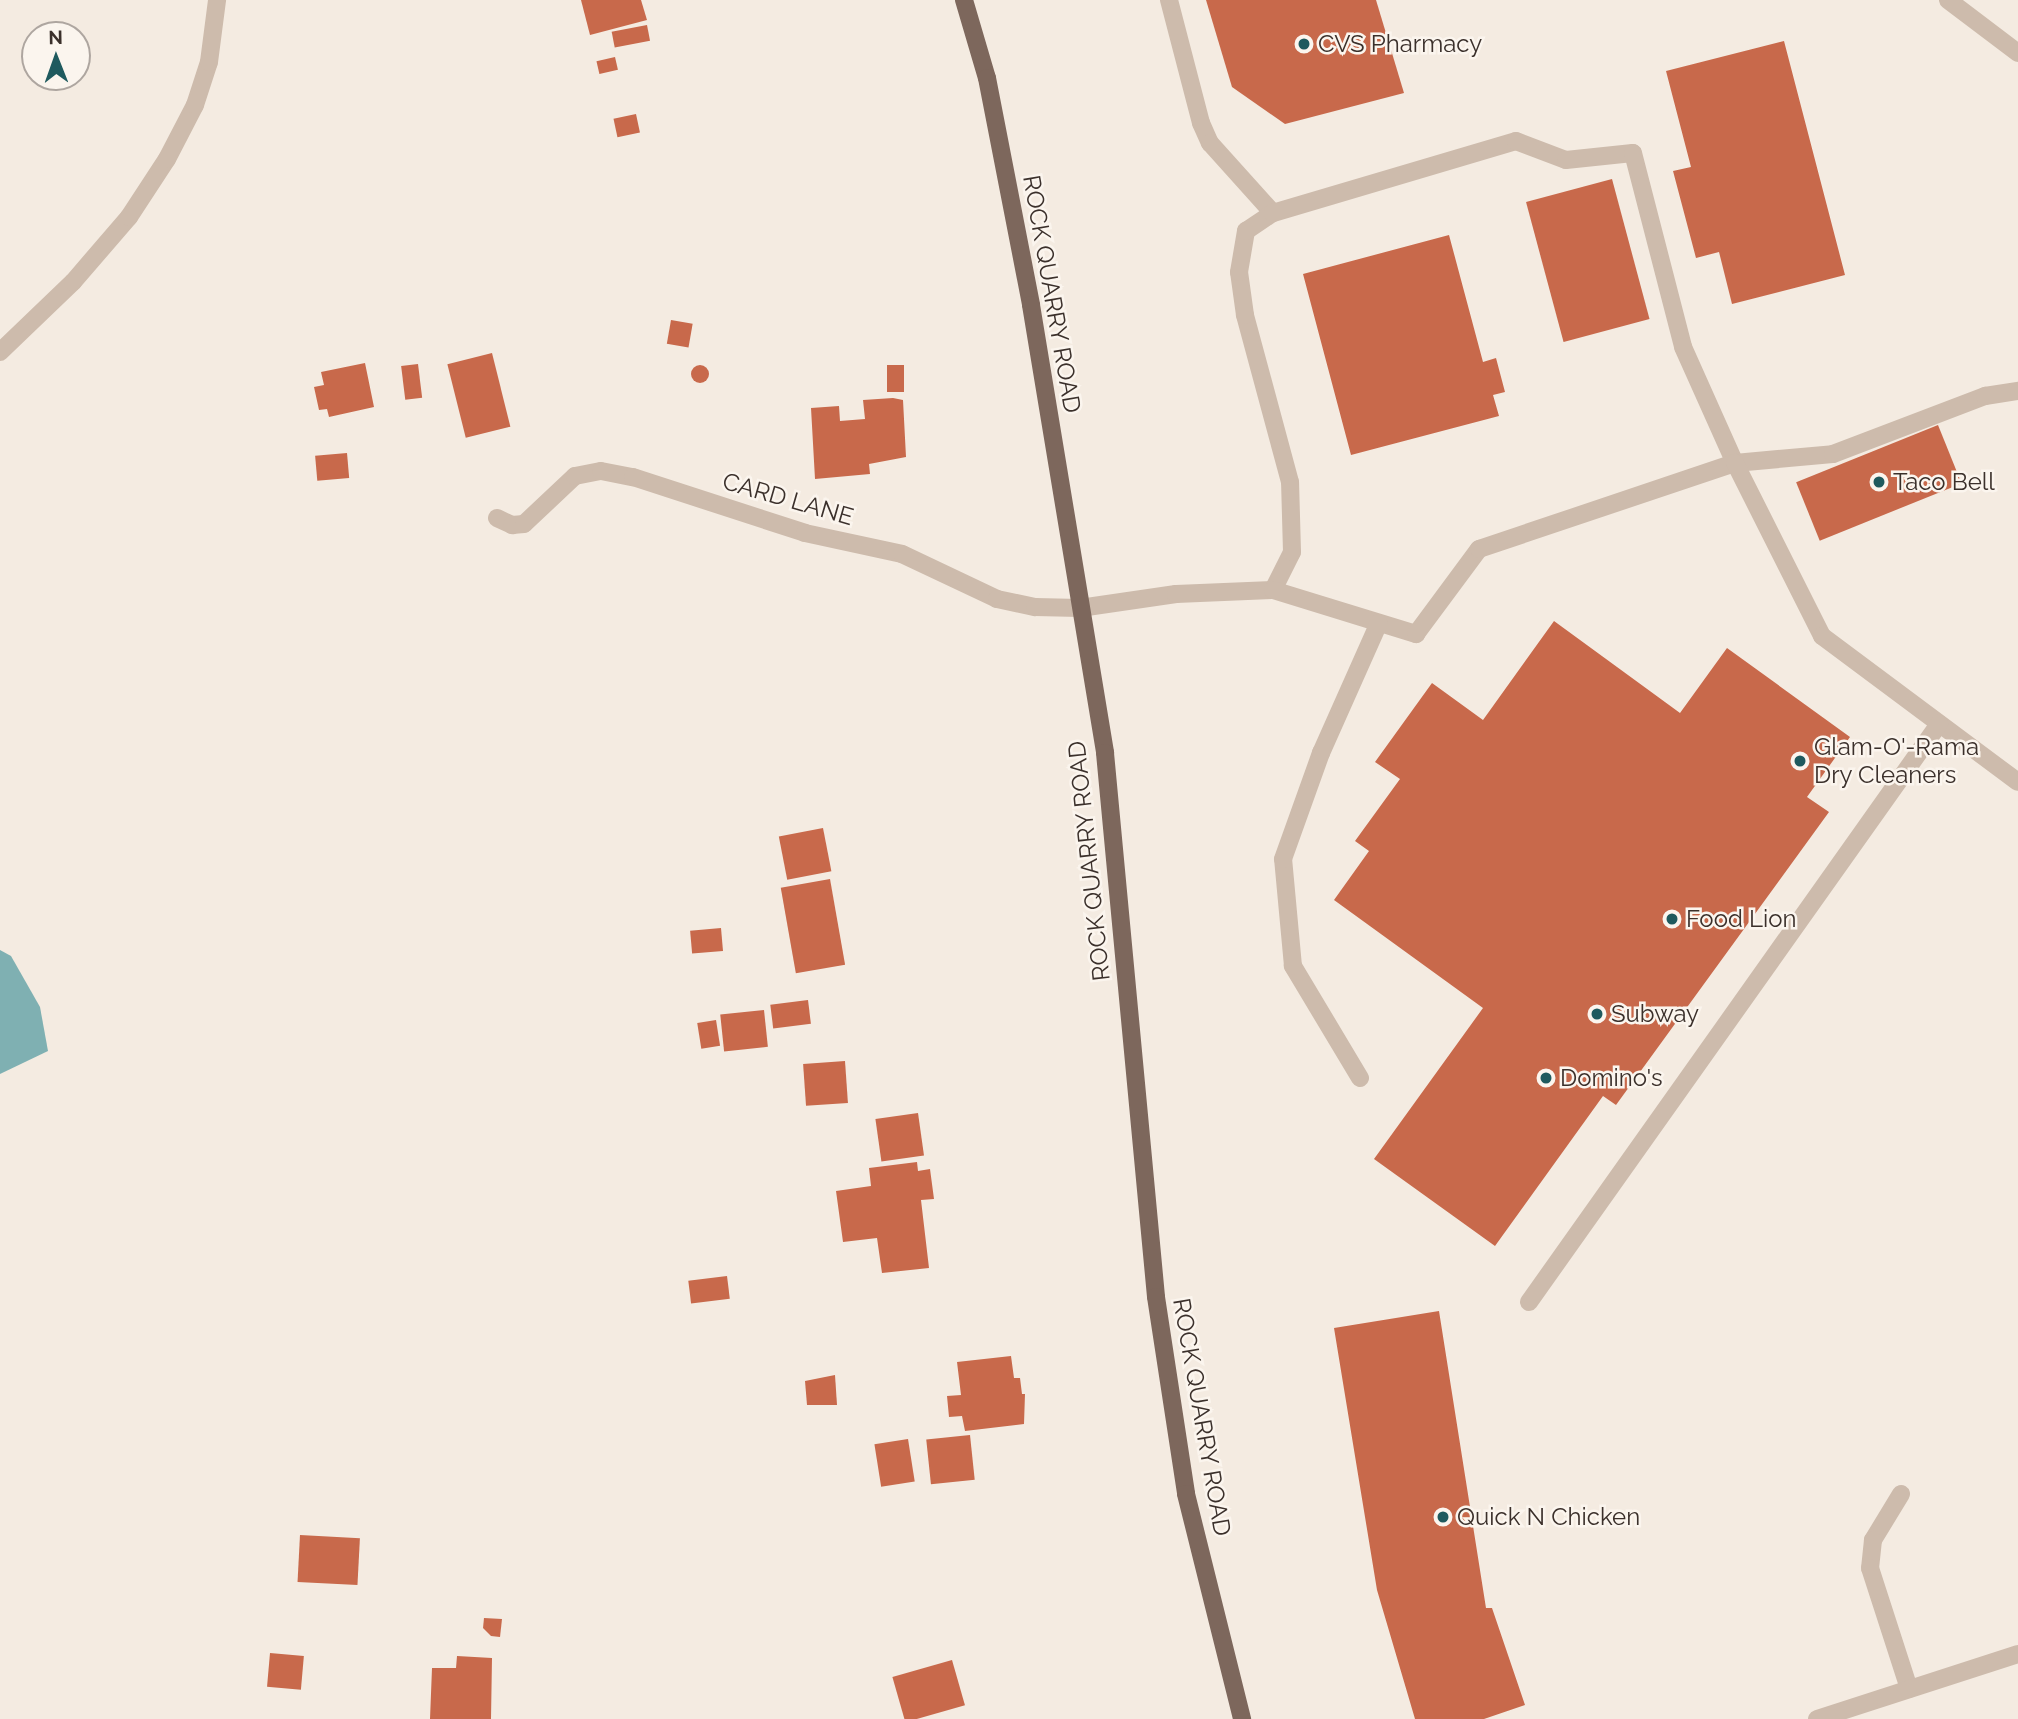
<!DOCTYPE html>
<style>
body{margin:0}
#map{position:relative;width:2018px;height:1719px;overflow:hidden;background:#f4ebe1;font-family:Raleway,sans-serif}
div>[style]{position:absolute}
.water>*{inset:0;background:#7fb0b2}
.building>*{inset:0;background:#c8694b;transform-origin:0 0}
.round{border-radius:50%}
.minor>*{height:18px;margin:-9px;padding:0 9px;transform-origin:9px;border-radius:9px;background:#cdbbac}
.major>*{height:18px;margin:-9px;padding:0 9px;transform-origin:9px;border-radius:9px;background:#7d675c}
.dots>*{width:19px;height:19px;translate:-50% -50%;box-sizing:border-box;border:4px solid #fbf5ee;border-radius:50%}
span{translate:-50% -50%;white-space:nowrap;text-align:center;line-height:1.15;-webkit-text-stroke:5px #fbf5ee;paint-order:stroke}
.poi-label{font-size:24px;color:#3b302b}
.left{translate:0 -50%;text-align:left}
.street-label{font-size:24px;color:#3b302b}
.north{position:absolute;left:21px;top:21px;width:70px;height:70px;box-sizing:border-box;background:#fbf5ee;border:2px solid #aea6a0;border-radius:50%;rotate:359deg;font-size:19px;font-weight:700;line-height:28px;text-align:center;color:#3b302b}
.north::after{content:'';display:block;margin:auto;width:24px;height:32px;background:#1f5a5e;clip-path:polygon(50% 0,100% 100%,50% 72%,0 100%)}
</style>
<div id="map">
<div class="water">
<div style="clip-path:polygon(0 950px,11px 956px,40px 1007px,48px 1051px,0 1074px)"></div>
</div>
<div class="building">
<div style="clip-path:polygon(581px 0,641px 0,647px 20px,590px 35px)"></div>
<div style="clip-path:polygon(1206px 0,1376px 0,1404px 93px,1285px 124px,1232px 87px)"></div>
<div style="left:647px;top:25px;width:16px;height:36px;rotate:79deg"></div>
<div style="clip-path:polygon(1784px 41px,1845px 275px,1732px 304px,1719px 252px,1696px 258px,1673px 171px,1691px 167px,1666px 71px)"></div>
<div style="left:615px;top:57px;width:13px;height:19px;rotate:77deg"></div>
<div style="left:636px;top:114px;width:19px;height:23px;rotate:78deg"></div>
<div style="left:1612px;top:179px;width:145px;height:89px;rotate:75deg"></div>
<div style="clip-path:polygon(1449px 235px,1483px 362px,1496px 358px,1505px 392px,1493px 395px,1499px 416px,1351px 455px,1303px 274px)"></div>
<div style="left:671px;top:320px;width:22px;height:24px;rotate:10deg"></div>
<div style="left:492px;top:353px;width:76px;height:46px;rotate:76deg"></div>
<div style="clip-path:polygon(365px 363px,374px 407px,329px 417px,327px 409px,319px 410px,314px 387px,324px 385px,321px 372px)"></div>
<div style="left:418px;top:364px;width:34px;height:17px;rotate:83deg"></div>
<div class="round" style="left:691px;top:365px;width:18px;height:18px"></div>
<div style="left:904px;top:365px;width:27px;height:17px;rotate:90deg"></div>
<div style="clip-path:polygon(893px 398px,903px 400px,906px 457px,869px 464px,870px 474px,815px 479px,811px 408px,839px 406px,840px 421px,865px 419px,863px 400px)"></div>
<div style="left:1938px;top:425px;width:63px;height:153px;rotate:68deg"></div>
<div style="left:347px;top:453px;width:25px;height:32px;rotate:85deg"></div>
<div style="clip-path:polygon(1554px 621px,1680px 713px,1727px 648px,1850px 737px,1807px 797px,1829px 812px,1616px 1105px,1603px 1096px,1495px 1246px,1374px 1159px,1483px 1008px,1334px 900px,1369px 851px,1355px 841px,1400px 779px,1375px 762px,1432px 683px,1483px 720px)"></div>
<div style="left:823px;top:828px;width:44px;height:45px;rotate:79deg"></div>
<div style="left:830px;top:879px;width:87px;height:50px;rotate:80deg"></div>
<div style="left:721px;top:928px;width:23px;height:31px;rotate:85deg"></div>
<div style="left:808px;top:1000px;width:24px;height:38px;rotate:83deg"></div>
<div style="left:764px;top:1010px;width:37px;height:44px;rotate:84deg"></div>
<div style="left:716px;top:1020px;width:26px;height:19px;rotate:81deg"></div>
<div style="left:845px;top:1061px;width:42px;height:42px;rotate:86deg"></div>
<div style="left:918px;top:1113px;width:43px;height:43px;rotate:82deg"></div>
<div style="clip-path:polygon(917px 1162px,918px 1171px,930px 1169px,934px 1199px,921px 1200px,929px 1268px,882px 1273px,877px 1238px,843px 1242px,836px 1191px,871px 1186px,869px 1168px)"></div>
<div style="left:727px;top:1276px;width:23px;height:39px;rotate:83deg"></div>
<div style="clip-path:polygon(1439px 1311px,1486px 1608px,1492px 1608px,1525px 1705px,1484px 1719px,1415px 1719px,1377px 1590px,1334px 1328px)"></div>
<div style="clip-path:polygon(1011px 1356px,1014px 1378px,1020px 1378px,1022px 1394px,1025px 1394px,1024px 1424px,965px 1431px,962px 1416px,949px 1417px,947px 1396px,961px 1395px,957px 1362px)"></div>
<div style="clip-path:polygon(835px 1375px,837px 1405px,807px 1405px,805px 1381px)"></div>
<div style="left:970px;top:1435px;width:45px;height:44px;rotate:84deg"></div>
<div style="left:908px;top:1439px;width:43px;height:34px;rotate:81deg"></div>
<div style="left:300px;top:1535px;width:60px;height:47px;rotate:3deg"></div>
<div style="clip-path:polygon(484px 1618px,502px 1619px,500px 1637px,491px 1636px,483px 1628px)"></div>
<div style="left:270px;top:1653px;width:34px;height:34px;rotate:5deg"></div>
<div style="clip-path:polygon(457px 1656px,492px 1658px,491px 1719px,430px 1719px,432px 1668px,456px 1668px)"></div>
<div style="left:952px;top:1660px;width:47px;height:62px;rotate:74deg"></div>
</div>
<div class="minor">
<div style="left:1169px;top:0;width:127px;rotate:75.4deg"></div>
<div style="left:1201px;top:123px;width:22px;rotate:66deg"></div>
<div style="left:1210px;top:143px;width:94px;rotate:48deg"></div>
<div style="left:1948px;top:0;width:88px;rotate:37.1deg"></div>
<div style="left:0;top:352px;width:101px;rotate:-43.8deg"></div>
<div style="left:73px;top:282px;width:86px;rotate:-49.3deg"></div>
<div style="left:129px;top:217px;width:69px;rotate:-56.8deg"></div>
<div style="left:167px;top:159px;width:61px;rotate:-62.6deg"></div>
<div style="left:195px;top:105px;width:45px;rotate:-72deg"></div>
<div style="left:209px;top:62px;width:63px;rotate:-82.6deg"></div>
<div style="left:497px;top:518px;width:17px;rotate:25deg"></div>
<div style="left:512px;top:525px;width:12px;rotate:-5deg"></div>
<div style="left:524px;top:524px;width:70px;rotate:-43.3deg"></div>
<div style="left:575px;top:476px;width:26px;rotate:-11deg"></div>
<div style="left:601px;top:471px;width:33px;rotate:11deg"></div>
<div style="left:633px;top:477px;width:181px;rotate:18deg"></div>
<div style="left:805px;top:533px;width:99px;rotate:12.2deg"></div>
<div style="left:902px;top:554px;width:105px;rotate:25.3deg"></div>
<div style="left:997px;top:599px;width:39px;rotate:12deg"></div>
<div style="left:1035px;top:607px;width:45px;rotate:1.3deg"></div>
<div style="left:1080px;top:608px;width:97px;rotate:-8.3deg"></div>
<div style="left:1176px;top:594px;width:97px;rotate:-2.4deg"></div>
<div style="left:1273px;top:590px;width:42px;rotate:-63.4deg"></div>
<div style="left:1292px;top:552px;width:70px;rotate:-91.6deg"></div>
<div style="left:1290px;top:482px;width:173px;rotate:-105.1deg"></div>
<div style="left:1245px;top:315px;width:43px;rotate:-97.9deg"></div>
<div style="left:1239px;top:272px;width:42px;rotate:-80.3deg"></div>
<div style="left:1246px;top:231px;width:32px;rotate:-34deg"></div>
<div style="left:1273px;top:213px;width:253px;rotate:-16.5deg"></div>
<div style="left:1516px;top:141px;width:53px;rotate:20.8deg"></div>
<div style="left:1566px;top:160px;width:67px;rotate:-6deg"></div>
<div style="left:1633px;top:153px;width:200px;rotate:75.5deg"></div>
<div style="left:1683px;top:347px;width:127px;rotate:65.9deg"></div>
<div style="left:1735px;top:463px;width:98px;rotate:-5.2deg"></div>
<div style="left:1833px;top:454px;width:163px;rotate:-20.9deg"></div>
<div style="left:1985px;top:396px;width:33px;rotate:-9deg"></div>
<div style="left:1273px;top:590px;width:150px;rotate:17.1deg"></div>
<div style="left:1416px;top:634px;width:106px;rotate:-53.5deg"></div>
<div style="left:1479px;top:549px;width:270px;rotate:-18.6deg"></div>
<div style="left:1735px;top:463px;width:194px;rotate:63.3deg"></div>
<div style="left:1822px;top:636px;width:244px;rotate:36.7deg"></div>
<div style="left:1360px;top:1078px;width:131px;rotate:-120.9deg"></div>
<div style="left:1293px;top:966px;width:107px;rotate:-95.3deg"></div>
<div style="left:1283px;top:859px;width:113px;rotate:-70.3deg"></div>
<div style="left:1321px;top:753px;width:142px;rotate:-66deg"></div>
<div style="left:1529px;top:1302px;width:709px;rotate:-54.65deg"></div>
<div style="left:1901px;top:1494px;width:54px;rotate:121.3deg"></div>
<div style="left:1873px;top:1540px;width:28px;rotate:96deg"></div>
<div style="left:1870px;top:1568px;width:127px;rotate:72.1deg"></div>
<div style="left:1817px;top:1719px;width:211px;rotate:-17.9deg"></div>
</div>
<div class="major">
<div style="left:964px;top:0;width:81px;rotate:73.6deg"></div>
<div style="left:987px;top:78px;width:231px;rotate:79deg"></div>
<div style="left:1031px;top:305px;width:454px;rotate:80.6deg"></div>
<div style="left:1105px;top:753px;width:546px;rotate:84.64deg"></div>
<div style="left:1156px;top:1297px;width:199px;rotate:81.3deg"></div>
<div style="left:1186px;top:1494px;width:232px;rotate:76deg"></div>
</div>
<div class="dots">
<div style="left:1304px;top:44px;background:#1f5a5e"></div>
<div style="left:1879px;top:482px;background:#1f5a5e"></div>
<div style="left:1800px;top:761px;background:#1f5a5e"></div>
<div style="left:1672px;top:919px;background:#1f5a5e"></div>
<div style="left:1597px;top:1014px;background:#1f5a5e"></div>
<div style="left:1546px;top:1078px;background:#1f5a5e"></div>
<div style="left:1443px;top:1517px;background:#1f5a5e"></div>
</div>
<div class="poi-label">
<span class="left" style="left:1318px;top:44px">CVS Pharmacy</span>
<span class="left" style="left:1893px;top:482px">Taco Bell</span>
<span class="left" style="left:1814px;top:761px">Glam-O'-Rama<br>Dry Cleaners</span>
<span class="left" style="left:1686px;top:919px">Food Lion</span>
<span class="left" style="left:1611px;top:1014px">Subway</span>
<span class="left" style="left:1560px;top:1078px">Domino's</span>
<span class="left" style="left:1457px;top:1517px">Quick N Chicken</span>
</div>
<div class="street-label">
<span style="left:1052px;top:294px;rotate:80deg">ROCK QUARRY ROAD</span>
<span style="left:788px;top:499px;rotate:16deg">CARD LANE</span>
<span style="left:1089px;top:861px;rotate:-96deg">ROCK QUARRY ROAD</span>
<span style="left:1202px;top:1417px;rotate:80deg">ROCK QUARRY ROAD</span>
</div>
<div class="north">N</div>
</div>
